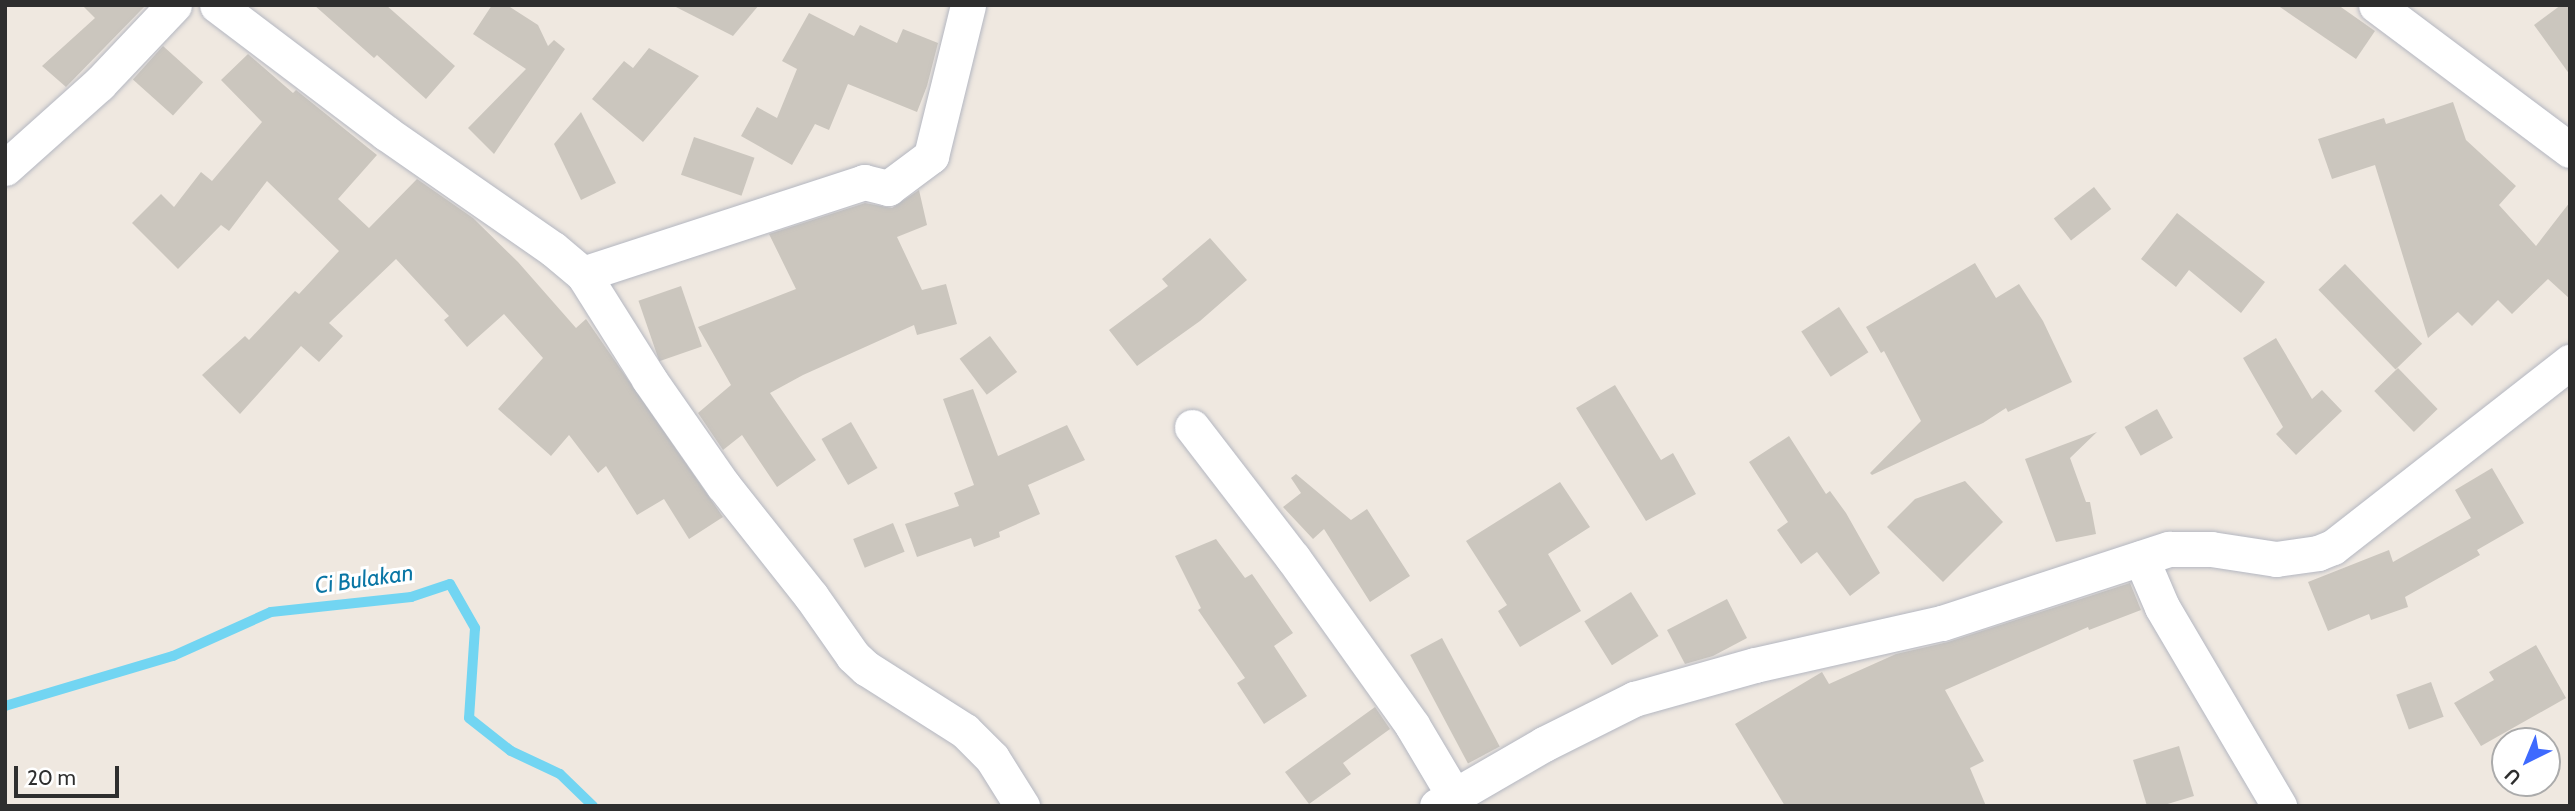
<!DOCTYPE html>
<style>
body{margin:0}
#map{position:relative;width:2575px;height:811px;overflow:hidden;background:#efe8e0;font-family:Cabin,sans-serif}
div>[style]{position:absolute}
.stream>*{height:10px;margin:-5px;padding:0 5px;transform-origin:5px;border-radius:5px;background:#72d5f2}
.building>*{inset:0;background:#cbc6be;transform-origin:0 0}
.roads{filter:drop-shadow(0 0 2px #b4b7c1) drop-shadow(0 0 2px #b4b7c1)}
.minor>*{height:35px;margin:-17.5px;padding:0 17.5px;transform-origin:17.5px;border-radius:17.5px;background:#fff}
span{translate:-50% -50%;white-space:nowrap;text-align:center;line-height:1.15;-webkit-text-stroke:6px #fff;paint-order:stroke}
.water-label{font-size:23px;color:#0a76a5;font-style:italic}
.frame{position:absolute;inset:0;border:7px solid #2e2e2e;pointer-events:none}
.north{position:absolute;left:2491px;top:727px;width:70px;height:70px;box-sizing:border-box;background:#fff;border:2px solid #ababab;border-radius:50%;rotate:223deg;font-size:19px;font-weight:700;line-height:28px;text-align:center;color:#2e2e2e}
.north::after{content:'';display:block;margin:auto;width:24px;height:32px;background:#3e6afe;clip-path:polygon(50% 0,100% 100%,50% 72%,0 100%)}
.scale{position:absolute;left:14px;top:766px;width:105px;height:32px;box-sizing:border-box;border:4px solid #2e2e2e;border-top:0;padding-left:9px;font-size:21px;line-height:24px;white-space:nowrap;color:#2e2e2e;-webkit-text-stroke:5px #fff;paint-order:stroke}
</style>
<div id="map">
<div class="stream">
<div style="left:5px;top:706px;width:175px;rotate:-16.6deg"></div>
<div style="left:173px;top:656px;width:107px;rotate:-24.2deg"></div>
<div style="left:271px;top:612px;width:141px;rotate:-6.1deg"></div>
<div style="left:411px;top:597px;width:41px;rotate:-18.4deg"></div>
<div style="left:450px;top:584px;width:51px;rotate:60.4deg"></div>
<div style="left:475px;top:628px;width:90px;rotate:93.8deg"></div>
<div style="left:469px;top:718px;width:53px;rotate:38.2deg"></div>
<div style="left:511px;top:751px;width:54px;rotate:25.1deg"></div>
<div style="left:560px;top:774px;width:46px;rotate:44.1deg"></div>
</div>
<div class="building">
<div style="clip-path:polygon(82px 5px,146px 5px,66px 87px,42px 66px,95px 18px)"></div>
<div style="clip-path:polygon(314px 5px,386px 5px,455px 66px,426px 99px,377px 55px,374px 58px)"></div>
<div style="clip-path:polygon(492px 5px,507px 5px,538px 25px,548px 46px,554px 40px,565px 49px,494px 154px,468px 128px,526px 69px,473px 34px)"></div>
<div style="clip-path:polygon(672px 5px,759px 5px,733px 36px)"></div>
<div style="clip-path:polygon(2277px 5px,2338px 5px,2375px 31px,2356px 59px)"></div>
<div style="clip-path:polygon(2561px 5px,2570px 5px,2570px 75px,2534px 25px)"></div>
<div style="clip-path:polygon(809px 13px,854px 36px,860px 25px,897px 43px,903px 29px,938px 43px,927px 86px,917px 112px,848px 84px,829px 130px,815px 124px,792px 165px,741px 136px,757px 107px,777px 118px,797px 69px,782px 61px)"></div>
<div style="left:163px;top:46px;width:54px;height:45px;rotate:42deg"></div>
<div style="clip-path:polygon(649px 48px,699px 76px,643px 142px,592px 99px,624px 61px,633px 68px)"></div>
<div style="clip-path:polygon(248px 54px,293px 93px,296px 90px,377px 155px,338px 199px,369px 228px,417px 179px,473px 218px,518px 262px,576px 328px,586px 319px,723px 517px,689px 539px,664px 499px,637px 515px,606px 466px,598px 473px,569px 435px,551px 456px,498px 409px,543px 358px,504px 314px,467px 347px,444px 320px,449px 316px,396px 259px,329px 323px,343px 336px,319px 362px,301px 346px,240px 414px,202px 375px,245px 336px,249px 340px,295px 291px,299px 294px,339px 251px,267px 181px,229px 231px,221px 225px,178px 269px,132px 223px,161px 194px,174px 207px,201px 172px,212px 181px,262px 122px,221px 80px)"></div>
<div style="clip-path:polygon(2453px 102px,2466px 140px,2516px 186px,2499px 205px,2536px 246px,2570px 202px,2570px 299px,2548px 279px,2512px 314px,2498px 300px,2472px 326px,2458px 312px,2428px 338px,2375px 165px,2332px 179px,2318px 139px,2384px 118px,2386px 124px)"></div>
<div style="clip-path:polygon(581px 112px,616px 183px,581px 200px,554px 144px)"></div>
<div style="left:694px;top:137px;width:64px;height:40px;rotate:19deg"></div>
<div style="left:2094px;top:187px;width:28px;height:51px;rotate:52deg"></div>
<div style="clip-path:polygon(919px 190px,927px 225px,897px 237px,922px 290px,946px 284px,957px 324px,917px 335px,914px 325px,803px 375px,770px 393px,816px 460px,777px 487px,742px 435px,723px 450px,698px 413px,731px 385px,698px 327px,796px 289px,769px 234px,865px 203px,892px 208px)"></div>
<div style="clip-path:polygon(2177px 213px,2265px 282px,2241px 313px,2189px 270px,2176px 287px,2141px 259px)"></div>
<div style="clip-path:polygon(1210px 238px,1247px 280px,1200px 321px,1137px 366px,1109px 330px,1168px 286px,1162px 279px)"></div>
<div style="clip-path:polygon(1975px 263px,1996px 298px,2019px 284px,2043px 321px,2072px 382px,2008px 412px,2006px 408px,1983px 423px,1872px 475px,1870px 473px,1921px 421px,1884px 351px,1881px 353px,1866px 327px)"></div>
<div style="left:2345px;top:264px;width:111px;height:37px;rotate:46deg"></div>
<div style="left:681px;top:286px;width:64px;height:45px;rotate:71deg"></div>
<div style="left:1839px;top:307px;width:54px;height:45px;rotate:57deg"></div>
<div style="left:990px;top:336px;width:45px;height:38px;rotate:53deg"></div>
<div style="clip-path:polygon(2276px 338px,2312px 399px,2322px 390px,2342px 411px,2296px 455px,2276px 434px,2283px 427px,2243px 358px)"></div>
<div style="left:2398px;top:368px;width:57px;height:33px;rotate:46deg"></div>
<div style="clip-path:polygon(1615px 385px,1661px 460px,1673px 453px,1696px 494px,1646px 521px,1576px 408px)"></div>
<div style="clip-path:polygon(973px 389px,998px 456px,1067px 425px,1085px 460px,1028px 485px,1040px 514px,999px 532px,1000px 537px,974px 547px,971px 538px,917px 557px,905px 524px,959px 506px,954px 493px,974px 485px,943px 399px)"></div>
<div style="left:2157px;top:409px;width:33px;height:37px;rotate:61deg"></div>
<div style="left:851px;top:422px;width:53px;height:34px;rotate:60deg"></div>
<div style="clip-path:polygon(2097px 432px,2070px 458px,2086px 502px,2090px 502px,2096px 534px,2056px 542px,2025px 459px)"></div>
<div style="clip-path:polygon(1789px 436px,1826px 494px,1830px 491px,1846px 513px,1880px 573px,1850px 596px,1817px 552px,1801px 564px,1777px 530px,1788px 522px,1749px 462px)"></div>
<div style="clip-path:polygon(2492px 468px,2524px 523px,2477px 550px,2480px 555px,2405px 597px,2408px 607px,2371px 620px,2369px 614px,2328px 631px,2308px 582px,2389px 550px,2393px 562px,2471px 518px,2455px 490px)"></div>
<div style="clip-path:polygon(1296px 474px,1351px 520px,1367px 509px,1410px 576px,1370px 602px,1324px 529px,1313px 539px,1283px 507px,1301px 493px,1291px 478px)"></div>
<div style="clip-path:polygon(1965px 481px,2003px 522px,1943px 582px,1887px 527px,1915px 499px)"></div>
<div style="clip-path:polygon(1560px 482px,1590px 527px,1548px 554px,1581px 611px,1520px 647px,1498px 611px,1507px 605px,1466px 541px)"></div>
<div style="left:893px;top:523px;width:31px;height:43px;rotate:68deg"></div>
<div style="clip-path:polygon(1216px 539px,1245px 578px,1252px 574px,1293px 633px,1274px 646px,1307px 696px,1264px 724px,1237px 683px,1245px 678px,1198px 610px,1201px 608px,1175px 556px)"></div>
<div style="clip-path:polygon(2130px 583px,2141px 610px,2089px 630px,2088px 627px,1945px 690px,1984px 761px,1970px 768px,1986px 806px,1785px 806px,1735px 724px,1822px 672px,1829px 684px,1896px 654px,1948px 642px)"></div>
<div style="left:1631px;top:592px;width:52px;height:55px;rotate:58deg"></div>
<div style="clip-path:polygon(1727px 599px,1747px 638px,1713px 656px,1685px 664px,1667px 630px)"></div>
<div style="left:1442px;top:638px;width:123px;height:36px;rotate:62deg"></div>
<div style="clip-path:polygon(2536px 645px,2566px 698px,2481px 746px,2454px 703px,2494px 680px,2489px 672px)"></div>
<div style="left:2431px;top:682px;width:37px;height:37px;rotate:70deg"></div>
<div style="clip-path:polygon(1375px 707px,1390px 729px,1343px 763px,1351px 774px,1309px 804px,1285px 772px)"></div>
<div style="clip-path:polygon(2179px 746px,2194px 796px,2161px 806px,2147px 806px,2133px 760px)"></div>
</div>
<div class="roads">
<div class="minor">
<div style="left:217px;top:5px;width:212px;rotate:37.1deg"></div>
<div style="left:386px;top:133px;width:203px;rotate:34.8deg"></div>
<div style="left:553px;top:249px;width:39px;rotate:40deg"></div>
<div style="left:583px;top:274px;width:124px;rotate:57.8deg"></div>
<div style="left:649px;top:379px;width:129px;rotate:55.1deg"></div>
<div style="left:723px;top:485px;width:142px;rotate:51.6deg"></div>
<div style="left:811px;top:596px;width:73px;rotate:55deg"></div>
<div style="left:853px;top:656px;width:18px;rotate:43deg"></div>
<div style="left:866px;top:668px;width:117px;rotate:32.5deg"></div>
<div style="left:965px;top:731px;width:38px;rotate:45deg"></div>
<div style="left:992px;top:758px;width:57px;rotate:58deg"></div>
<div style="left:2376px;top:5px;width:242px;rotate:36.8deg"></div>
<div style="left:5px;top:168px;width:126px;rotate:-41.8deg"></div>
<div style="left:99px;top:84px;width:109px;rotate:-46.5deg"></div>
<div style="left:583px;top:274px;width:296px;rotate:-18.1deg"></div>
<div style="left:864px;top:182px;width:25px;rotate:14deg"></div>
<div style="left:888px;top:188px;width:54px;rotate:-36.7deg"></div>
<div style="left:931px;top:156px;width:155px;rotate:-76.2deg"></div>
<div style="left:1192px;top:427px;width:165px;rotate:52.4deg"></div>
<div style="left:1293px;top:558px;width:205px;rotate:54.5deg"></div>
<div style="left:1412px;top:725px;width:80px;rotate:59.3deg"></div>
<div style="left:2141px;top:558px;width:53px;rotate:66.8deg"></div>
<div style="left:2162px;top:607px;width:231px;rotate:59.5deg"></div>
<div style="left:1437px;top:806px;width:124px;rotate:-30.1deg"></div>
<div style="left:1544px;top:744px;width:101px;rotate:-26.6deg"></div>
<div style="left:1634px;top:699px;width:126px;rotate:-15.7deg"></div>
<div style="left:1755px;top:665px;width:192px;rotate:-12.7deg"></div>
<div style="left:1942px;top:623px;width:239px;rotate:-18.1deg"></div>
<div style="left:2169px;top:549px;width:42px"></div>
<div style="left:2211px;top:549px;width:66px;rotate:8.7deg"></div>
<div style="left:2276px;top:559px;width:42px;rotate:-8.1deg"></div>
<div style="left:2318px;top:553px;width:16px;rotate:-22deg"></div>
<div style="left:2333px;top:547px;width:301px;rotate:-38deg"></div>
</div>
</div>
<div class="water-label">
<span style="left:364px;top:579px;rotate:-8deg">Ci Bulakan</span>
</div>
<div class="frame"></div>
<div class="north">U</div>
<div class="scale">20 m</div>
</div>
